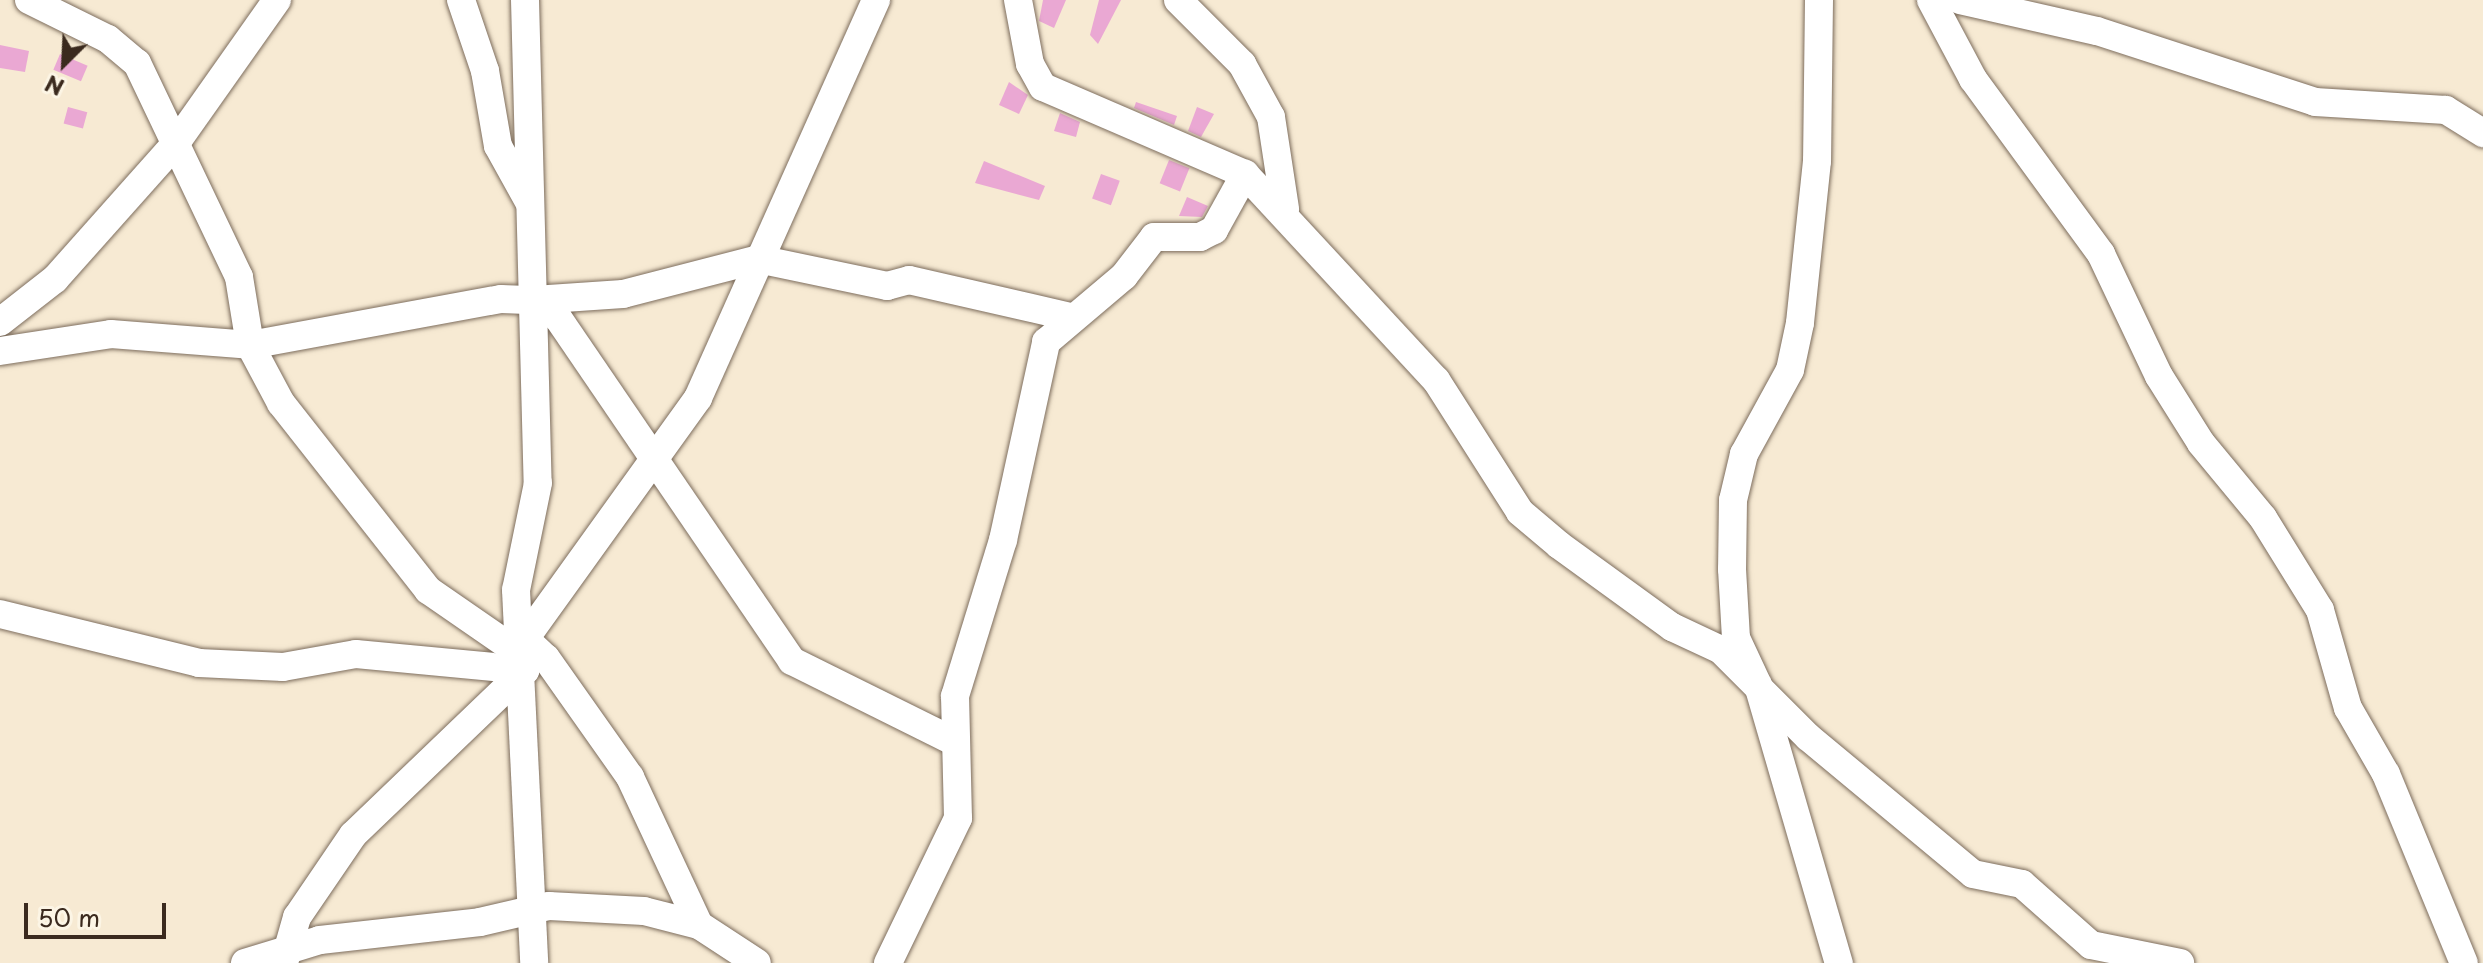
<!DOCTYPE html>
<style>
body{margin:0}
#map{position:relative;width:2483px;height:963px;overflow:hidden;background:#f7ead3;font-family:"Playpen Sans",sans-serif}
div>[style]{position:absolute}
.building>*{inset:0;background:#eaa8d3;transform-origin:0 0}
.roads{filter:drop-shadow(0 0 2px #7d6d5d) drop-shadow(0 0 2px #7d6d5d)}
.minor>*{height:28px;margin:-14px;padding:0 14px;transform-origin:14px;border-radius:14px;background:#fff}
span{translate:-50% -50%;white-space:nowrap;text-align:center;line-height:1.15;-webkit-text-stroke:7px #fcf5e5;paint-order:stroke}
.north{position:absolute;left:24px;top:24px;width:80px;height:80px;-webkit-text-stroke:6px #fcf5e5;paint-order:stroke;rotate:204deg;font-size:22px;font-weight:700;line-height:32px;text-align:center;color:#3b2a1e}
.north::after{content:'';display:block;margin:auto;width:28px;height:36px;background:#3b2a1e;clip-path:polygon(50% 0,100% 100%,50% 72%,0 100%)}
.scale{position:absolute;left:24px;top:903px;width:142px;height:36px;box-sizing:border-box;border:4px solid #3b2a1e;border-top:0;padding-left:10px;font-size:24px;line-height:28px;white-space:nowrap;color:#3b2a1e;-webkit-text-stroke:6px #fcf5e5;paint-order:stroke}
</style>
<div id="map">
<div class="building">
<div style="clip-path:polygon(1043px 0,1066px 0,1054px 28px,1039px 21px)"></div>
<div style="clip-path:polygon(1099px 0,1121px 0,1098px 44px,1090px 35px)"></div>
<div style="clip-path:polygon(0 45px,29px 51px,25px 72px,0 68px)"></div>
<div style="left:60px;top:54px;width:30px;height:17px;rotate:23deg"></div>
<div style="clip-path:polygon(1009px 82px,1028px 95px,1019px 114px,999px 105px)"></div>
<div style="clip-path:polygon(1136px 102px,1177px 116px,1174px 125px,1134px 108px)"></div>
<div style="left:68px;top:107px;width:20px;height:17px;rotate:15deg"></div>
<div style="clip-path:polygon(1197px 107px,1214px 114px,1201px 137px,1188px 131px)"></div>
<div style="clip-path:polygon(1060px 113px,1080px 122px,1076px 137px,1054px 131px)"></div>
<div style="left:1169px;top:160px;width:22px;height:25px;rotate:22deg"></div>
<div style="clip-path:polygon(984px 161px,1045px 186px,1039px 200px,975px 183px)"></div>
<div style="left:1101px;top:174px;width:20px;height:26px;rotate:20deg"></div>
<div style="clip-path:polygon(1187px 197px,1208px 206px,1202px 217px,1179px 216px)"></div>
</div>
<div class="roads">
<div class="minor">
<div style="left:29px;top:0;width:88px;rotate:26.3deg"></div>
<div style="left:108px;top:39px;width:38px;rotate:40deg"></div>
<div style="left:137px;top:63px;width:237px;rotate:64.5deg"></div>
<div style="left:239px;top:277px;width:69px;rotate:80.8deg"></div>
<div style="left:250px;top:345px;width:66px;rotate:61.9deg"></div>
<div style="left:281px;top:403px;width:238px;rotate:51.8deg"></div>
<div style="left:428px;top:590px;width:102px;rotate:34.6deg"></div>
<div style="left:512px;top:648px;width:26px;rotate:59deg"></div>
<div style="left:525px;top:670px;width:238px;rotate:136.2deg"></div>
<div style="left:353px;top:835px;width:99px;rotate:124.3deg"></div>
<div style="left:297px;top:917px;width:48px;rotate:105.8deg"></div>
<div style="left:461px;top:0;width:75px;rotate:71.3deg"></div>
<div style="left:485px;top:71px;width:76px;rotate:80.2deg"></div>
<div style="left:498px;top:146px;width:64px;rotate:61deg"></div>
<div style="left:525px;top:0;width:483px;rotate:88.5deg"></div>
<div style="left:538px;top:483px;width:109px;rotate:101.6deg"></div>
<div style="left:516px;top:590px;width:373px;rotate:87.2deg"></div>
<div style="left:1018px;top:0;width:65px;rotate:79.4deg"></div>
<div style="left:1030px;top:64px;width:26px;rotate:61deg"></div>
<div style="left:1043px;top:87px;width:220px;rotate:23.3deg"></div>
<div style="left:1245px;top:174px;width:281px;rotate:47.2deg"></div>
<div style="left:1436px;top:380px;width:156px;rotate:57.5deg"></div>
<div style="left:1520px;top:512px;width:51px;rotate:40.2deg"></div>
<div style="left:1559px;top:545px;width:140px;rotate:36deg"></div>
<div style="left:1672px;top:627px;width:54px;rotate:25.1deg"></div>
<div style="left:1721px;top:650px;width:123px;rotate:45deg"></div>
<div style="left:1808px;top:737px;width:214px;rotate:39.7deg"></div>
<div style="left:1973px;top:874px;width:50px;rotate:11.5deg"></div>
<div style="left:2022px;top:884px;width:92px;rotate:41.5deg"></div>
<div style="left:2091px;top:945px;width:91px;rotate:11.4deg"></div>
<div style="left:1178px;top:0;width:91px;rotate:45deg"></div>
<div style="left:1242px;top:64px;width:60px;rotate:61.3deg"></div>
<div style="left:1271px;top:117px;width:93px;rotate:81.3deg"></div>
<div style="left:1819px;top:0;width:161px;rotate:90.7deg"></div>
<div style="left:1817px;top:161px;width:163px;rotate:96deg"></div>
<div style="left:1800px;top:323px;width:48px;rotate:102deg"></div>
<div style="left:1790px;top:370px;width:96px;rotate:118.7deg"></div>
<div style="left:1744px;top:454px;width:47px;rotate:103.4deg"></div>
<div style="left:1733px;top:500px;width:69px;rotate:90.8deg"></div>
<div style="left:1732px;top:569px;width:69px;rotate:86.7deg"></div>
<div style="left:1736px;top:638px;width:52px;rotate:64.9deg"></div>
<div style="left:1758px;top:685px;width:290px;rotate:73.8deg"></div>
<div style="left:1931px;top:0;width:89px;rotate:62deg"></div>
<div style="left:1973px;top:79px;width:217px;rotate:53.8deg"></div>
<div style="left:2101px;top:254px;width:135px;rotate:64.6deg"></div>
<div style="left:2159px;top:376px;width:79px;rotate:57.9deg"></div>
<div style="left:2201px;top:443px;width:97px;rotate:50.4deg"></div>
<div style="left:2263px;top:518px;width:108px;rotate:58.2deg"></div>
<div style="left:2320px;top:610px;width:102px;rotate:74.1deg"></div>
<div style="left:2348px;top:708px;width:76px;rotate:60.1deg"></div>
<div style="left:2386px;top:774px;width:204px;rotate:67.6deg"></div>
<div style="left:1960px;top:0;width:140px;rotate:12.8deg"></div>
<div style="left:2097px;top:31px;width:229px;rotate:18deg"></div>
<div style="left:2315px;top:102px;width:131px;rotate:3.5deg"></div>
<div style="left:2446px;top:110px;width:44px;rotate:31.9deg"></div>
<div style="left:534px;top:300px;width:89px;rotate:-3.9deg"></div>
<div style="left:623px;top:294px;width:139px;rotate:-14.5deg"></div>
<div style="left:758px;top:259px;width:132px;rotate:11.8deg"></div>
<div style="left:887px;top:286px;width:23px;rotate:-15deg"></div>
<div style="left:909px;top:280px;width:165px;rotate:12.9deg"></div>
<div style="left:0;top:322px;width:70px;rotate:-38deg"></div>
<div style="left:55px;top:279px;width:182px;rotate:-48.3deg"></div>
<div style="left:176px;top:143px;width:175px;rotate:-54.8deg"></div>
<div style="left:0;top:351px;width:112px;rotate:-8.7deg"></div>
<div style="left:111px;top:334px;width:139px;rotate:4.5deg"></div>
<div style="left:250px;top:345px;width:255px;rotate:-10.4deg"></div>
<div style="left:501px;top:299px;width:33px;rotate:2deg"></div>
<div style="left:534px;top:300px;width:30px;rotate:37deg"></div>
<div style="left:558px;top:318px;width:415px;rotate:55.7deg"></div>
<div style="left:792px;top:661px;width:178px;rotate:26.4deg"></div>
<div style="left:0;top:614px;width:205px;rotate:13.8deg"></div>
<div style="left:199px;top:663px;width:84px;rotate:2.7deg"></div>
<div style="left:283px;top:667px;width:74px;rotate:-10.1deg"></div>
<div style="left:356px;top:654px;width:170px;rotate:5.4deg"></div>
<div style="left:520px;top:634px;width:35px;rotate:43deg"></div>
<div style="left:546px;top:658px;width:146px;rotate:54.8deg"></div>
<div style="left:630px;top:777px;width:163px;rotate:65deg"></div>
<div style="left:522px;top:643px;width:302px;rotate:-54.3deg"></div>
<div style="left:698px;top:398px;width:436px;rotate:-65.9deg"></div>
<div style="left:245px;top:963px;width:78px;rotate:-17deg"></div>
<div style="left:320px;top:940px;width:161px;rotate:-6.4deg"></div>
<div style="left:480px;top:922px;width:71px;rotate:-13.1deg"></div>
<div style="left:549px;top:906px;width:95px;rotate:3deg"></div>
<div style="left:644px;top:911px;width:57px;rotate:14.3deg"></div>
<div style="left:699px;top:925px;width:69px;rotate:33.2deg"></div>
<div style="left:888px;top:963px;width:161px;rotate:-64.2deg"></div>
<div style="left:958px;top:818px;width:122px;rotate:-91.4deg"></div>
<div style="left:955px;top:696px;width:163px;rotate:-72.9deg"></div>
<div style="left:1003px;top:540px;width:203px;rotate:-77.7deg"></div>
<div style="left:1046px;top:342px;width:102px;rotate:-40.2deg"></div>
<div style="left:1124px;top:276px;width:49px;rotate:-52.4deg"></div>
<div style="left:1154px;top:237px;width:46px"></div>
<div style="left:1200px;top:237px;width:16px;rotate:-27deg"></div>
<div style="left:1214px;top:230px;width:64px;rotate:-61deg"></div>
</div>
</div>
<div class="north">N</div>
<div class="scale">50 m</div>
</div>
